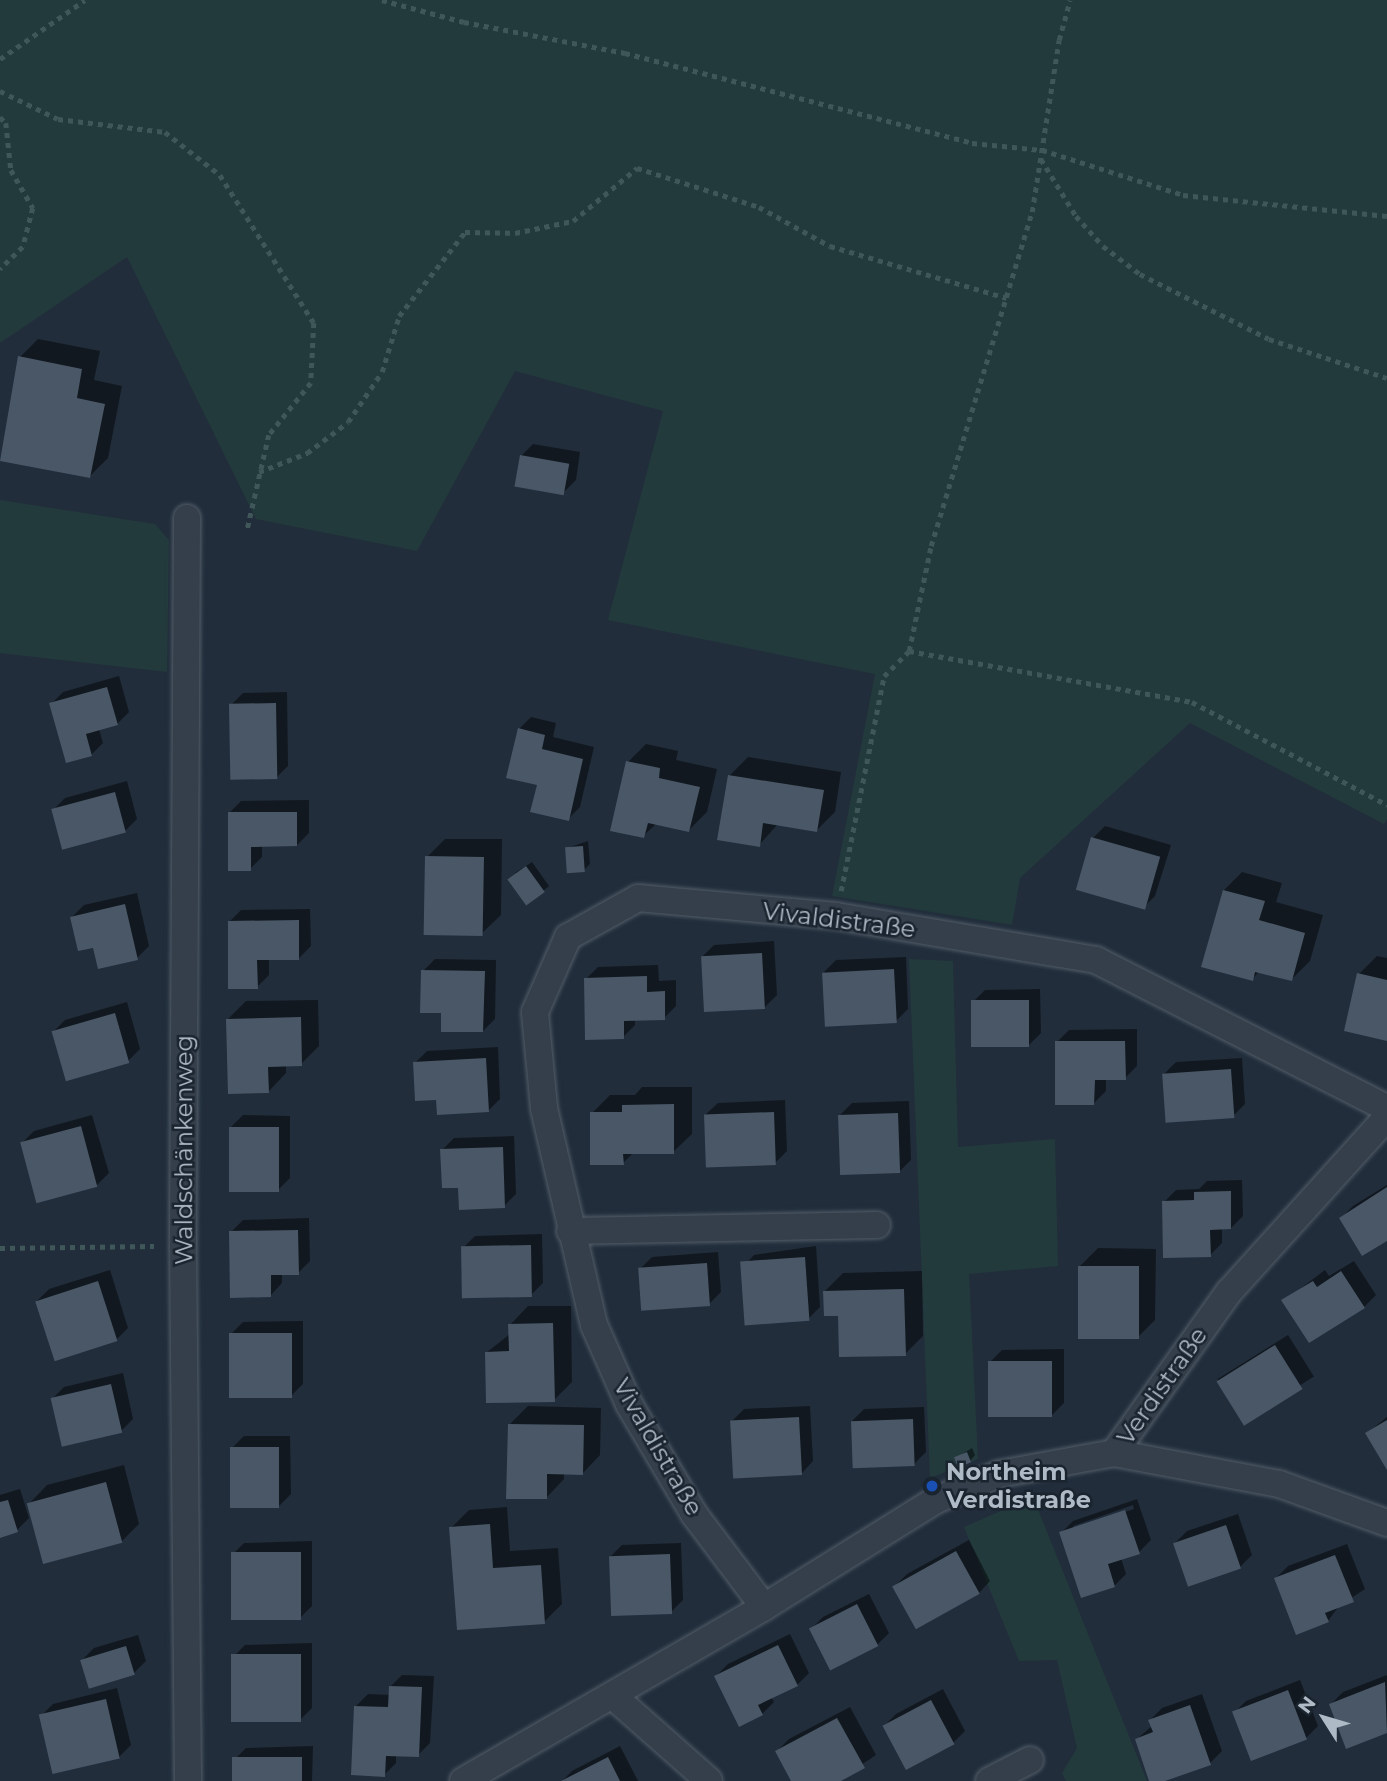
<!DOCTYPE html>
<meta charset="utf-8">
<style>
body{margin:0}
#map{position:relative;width:1387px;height:1781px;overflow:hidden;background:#212d3b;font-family:Montserrat,sans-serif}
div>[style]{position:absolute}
.green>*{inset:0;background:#233a3c}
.shadow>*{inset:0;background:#0007;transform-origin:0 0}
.building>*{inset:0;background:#495767;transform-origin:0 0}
.path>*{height:4.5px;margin-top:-2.25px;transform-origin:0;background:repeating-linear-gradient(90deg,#405759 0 5px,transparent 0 10px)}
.roads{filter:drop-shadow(0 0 2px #525d68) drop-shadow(0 0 2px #525d68)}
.street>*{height:26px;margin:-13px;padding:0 13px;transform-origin:13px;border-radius:13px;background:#353f4b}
.dots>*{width:19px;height:19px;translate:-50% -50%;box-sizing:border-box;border:4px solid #1a242f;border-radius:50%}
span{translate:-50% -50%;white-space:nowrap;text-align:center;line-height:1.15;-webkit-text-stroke:5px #1a242f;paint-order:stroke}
.street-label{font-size:24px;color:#afbac7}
.poi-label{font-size:24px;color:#afbac7;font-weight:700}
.left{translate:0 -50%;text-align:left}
.north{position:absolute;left:1289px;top:1683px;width:70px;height:70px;-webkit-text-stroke:5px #1a242f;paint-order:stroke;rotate:307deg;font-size:19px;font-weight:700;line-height:28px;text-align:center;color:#afbac7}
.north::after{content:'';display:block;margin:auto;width:24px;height:32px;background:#afbac7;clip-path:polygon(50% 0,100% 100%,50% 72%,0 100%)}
</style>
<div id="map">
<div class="green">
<div style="clip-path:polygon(0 0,1387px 0,1387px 819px,1384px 824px,1190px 723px,1020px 878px,1012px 925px,832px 896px,875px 674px,608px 620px,663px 411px,515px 371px,417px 551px,256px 519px,127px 257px,0 343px)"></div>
<div style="clip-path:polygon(0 500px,155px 524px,169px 540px,167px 672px,0 653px)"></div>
<div style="clip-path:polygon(909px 959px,953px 961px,958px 1147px,1055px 1139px,1058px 1266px,969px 1274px,978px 1459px,971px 1462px,966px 1453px,954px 1458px,958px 1467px,930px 1478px)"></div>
<div style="clip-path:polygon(1033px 1497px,1147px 1781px,1066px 1781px,1062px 1773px,1077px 1748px,1057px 1660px,1019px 1661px,964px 1527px)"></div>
</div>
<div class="shadow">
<div style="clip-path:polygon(38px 339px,100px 351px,94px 380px,122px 386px,108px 458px,90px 476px,20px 357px)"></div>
<div style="clip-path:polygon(533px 444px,580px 452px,576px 480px,564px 492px,521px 456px)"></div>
<div style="clip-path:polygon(119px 676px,129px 712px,117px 724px,99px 729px,103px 743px,91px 755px,51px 704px,63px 692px)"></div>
<div style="clip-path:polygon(287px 692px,288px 766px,276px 778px,231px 705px,243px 693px)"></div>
<div style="clip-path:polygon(531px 717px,556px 723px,553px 737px,594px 747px,580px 807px,568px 819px,539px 784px,519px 729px)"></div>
<div style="clip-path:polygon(646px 744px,678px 751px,676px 760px,717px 769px,707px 812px,689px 830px,657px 823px,643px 836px,628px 762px)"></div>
<div style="clip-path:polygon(748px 757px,841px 772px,835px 812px,817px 830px,778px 824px,759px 845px,730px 775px)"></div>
<div style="clip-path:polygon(127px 781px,137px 819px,125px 831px,53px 810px,65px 798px)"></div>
<div style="clip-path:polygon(309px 800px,309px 833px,297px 845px,262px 845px,262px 857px,250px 869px,229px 813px,241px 801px)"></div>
<div style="clip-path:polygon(1105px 826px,1171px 845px,1155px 896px,1143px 908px,1093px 838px)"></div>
<div style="clip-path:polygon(445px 839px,502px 839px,501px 915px,482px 933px,427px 857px)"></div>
<div style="clip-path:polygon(588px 841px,590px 864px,584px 870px,567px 848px)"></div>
<div style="clip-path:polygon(532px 862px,549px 886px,543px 891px,515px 873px)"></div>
<div style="clip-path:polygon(1242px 872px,1282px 883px,1276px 902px,1323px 915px,1310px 961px,1292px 979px,1260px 971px,1252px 979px,1224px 890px)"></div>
<div style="clip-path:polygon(137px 893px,149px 946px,137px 958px,95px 946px,72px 917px,84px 905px)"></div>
<div style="clip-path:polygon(310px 909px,311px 946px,299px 958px,269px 958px,269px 975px,257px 987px,229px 922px,241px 910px)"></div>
<div style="clip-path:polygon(774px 941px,777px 995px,765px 1007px,702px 957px,714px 945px)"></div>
<div style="clip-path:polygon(1377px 956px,1387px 958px,1387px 1039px,1359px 974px)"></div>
<div style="clip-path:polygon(906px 957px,908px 1009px,896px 1021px,824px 972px,836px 960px)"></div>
<div style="clip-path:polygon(435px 959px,496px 960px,495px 1019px,483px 1031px,443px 1012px,423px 971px)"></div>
<div style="clip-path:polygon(658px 965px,659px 981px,676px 980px,676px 1006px,664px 1018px,635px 1019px,635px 1025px,623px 1037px,586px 979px,598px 967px)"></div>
<div style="clip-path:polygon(1040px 989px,1041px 1033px,1029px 1045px,973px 1002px,985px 990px)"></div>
<div style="clip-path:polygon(318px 1000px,319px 1046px,301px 1064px,286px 1064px,286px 1073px,268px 1092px,228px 1019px,246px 1001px)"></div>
<div style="clip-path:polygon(127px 1002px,140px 1049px,128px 1061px,53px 1032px,65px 1020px)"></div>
<div style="clip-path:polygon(1137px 1029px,1137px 1066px,1125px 1078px,1106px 1078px,1106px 1091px,1094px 1103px,1057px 1042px,1069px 1030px)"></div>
<div style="clip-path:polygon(498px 1047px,500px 1099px,488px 1111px,438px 1098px,415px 1063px,427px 1051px)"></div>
<div style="clip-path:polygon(1242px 1058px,1245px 1104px,1233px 1116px,1164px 1074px,1176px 1062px)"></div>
<div style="clip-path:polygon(642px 1087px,692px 1087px,692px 1134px,673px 1152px,634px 1152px,623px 1163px,592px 1113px,610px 1095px,635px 1095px)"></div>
<div style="clip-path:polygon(785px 1100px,787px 1151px,775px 1163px,705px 1115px,718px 1103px)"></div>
<div style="clip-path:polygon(909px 1101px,911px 1160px,899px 1172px,840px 1115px,852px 1103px)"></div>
<div style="clip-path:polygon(92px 1115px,109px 1173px,97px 1185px,39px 1202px,22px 1143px,34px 1131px)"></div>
<div style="clip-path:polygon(243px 1115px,290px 1116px,290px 1178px,278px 1190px,231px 1127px)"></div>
<div style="clip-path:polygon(514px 1136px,516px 1194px,504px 1206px,459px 1186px,442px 1150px,454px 1138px)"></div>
<div style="clip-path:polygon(1242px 1180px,1243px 1216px,1231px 1228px,1222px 1228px,1222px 1243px,1210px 1255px,1164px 1202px,1176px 1190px,1199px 1189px,1207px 1181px)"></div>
<div style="clip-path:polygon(1387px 1185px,1387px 1239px,1341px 1218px,1353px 1206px)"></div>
<div style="clip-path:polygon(309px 1218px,310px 1261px,298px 1273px,282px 1274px,282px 1283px,270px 1296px,231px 1232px,243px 1220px)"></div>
<div style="clip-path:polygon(542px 1234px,543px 1283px,531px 1295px,463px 1248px,475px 1236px)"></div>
<div style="clip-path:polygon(816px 1246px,820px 1307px,808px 1319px,742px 1268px,754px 1255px)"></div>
<div style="clip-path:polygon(1098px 1248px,1156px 1249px,1155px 1320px,1137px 1338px,1080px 1266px)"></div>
<div style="clip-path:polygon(718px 1252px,721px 1292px,709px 1304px,640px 1269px,652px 1257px)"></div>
<div style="clip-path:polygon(1354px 1261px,1376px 1295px,1364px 1307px,1284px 1301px,1325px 1270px,1329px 1276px)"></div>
<div style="clip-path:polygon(110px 1270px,128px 1328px,116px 1340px,37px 1301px,49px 1289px)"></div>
<div style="clip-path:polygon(922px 1271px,923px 1336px,905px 1354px,839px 1314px,825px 1291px,843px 1273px)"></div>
<div style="clip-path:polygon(528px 1306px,571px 1306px,572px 1382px,554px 1400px,486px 1353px,510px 1334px,510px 1325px)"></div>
<div style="clip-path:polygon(303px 1321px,303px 1384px,291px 1396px,231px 1334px,243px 1322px)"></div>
<div style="left:1288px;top:1335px;width:49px;height:83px;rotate:58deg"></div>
<div style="clip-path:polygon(1064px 1349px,1064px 1403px,1052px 1415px,990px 1362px,1002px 1350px)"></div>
<div style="clip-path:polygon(123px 1373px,133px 1419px,121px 1431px,52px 1399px,64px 1387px)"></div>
<div style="clip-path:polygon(528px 1406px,601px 1408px,600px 1455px,582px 1474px,564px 1473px,564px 1479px,546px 1498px,510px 1424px)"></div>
<div style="clip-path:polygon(810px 1406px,813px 1461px,801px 1474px,732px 1421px,744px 1409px)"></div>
<div style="clip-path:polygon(924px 1407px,926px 1452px,914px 1464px,852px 1421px,864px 1409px)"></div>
<div style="clip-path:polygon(1387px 1417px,1387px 1467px,1367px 1433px)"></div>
<div style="clip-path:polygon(244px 1436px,290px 1436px,291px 1494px,279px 1506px,232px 1448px)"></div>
<div style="clip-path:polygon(972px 1448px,975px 1455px,970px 1461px,956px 1458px)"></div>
<div style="clip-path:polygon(124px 1465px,139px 1524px,121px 1542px,29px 1504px,47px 1485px)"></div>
<div style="clip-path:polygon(20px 1489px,29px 1518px,17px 1530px,0 1536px,0 1495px)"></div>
<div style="clip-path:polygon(evenodd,1137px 1499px,1151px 1540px,1139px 1552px,1121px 1558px,1126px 1574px,1114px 1586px,1061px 1533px,1073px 1521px,1137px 1499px,1133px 1505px,1134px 1509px,1073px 1529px,1073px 1526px,1133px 1505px)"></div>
<div style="clip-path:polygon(507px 1507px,510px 1551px,558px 1548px,562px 1604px,544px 1622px,451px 1528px,469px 1510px)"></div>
<div style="clip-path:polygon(1238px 1514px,1252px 1555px,1240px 1567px,1175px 1543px,1187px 1531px)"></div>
<div style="clip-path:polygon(969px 1540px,990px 1581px,979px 1593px,895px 1586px,907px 1574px)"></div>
<div style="clip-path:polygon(312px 1541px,312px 1606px,300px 1618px,232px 1555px,244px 1543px)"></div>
<div style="clip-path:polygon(681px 1543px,683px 1600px,671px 1612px,610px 1557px,622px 1545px)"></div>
<div style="clip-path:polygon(1347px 1544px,1365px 1589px,1339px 1606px,1328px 1621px,1276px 1578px,1288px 1566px)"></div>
<div style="clip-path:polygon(869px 1594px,889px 1633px,877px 1645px,811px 1629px,823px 1617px)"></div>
<div style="clip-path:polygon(790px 1634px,809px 1673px,797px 1685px,771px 1697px,774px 1702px,762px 1714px,716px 1676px,728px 1664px)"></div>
<div style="clip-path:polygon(138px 1635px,146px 1661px,134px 1673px,82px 1660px,94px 1648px)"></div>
<div style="clip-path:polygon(312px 1643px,312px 1708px,300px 1720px,233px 1657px,245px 1645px)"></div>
<div style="clip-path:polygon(402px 1675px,434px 1676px,430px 1743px,418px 1755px,396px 1755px,396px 1763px,384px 1775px,356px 1706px,368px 1694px,390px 1695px,390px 1687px)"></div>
<div style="clip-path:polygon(1387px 1675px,1387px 1731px,1347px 1746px,1331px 1704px,1343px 1692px)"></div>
<div style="clip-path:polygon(1300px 1680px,1318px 1726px,1306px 1738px,1234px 1713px,1246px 1701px)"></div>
<div style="clip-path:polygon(117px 1688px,131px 1745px,119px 1757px,41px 1716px,53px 1704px)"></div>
<div style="clip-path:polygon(943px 1689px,965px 1731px,953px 1743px,884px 1726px,896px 1714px)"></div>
<div style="clip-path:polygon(1202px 1694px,1222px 1751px,1210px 1763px,1151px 1781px,1137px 1739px,1152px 1726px,1150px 1720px,1162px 1708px)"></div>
<div style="clip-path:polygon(850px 1707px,876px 1755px,837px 1781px,793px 1781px,777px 1751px,789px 1739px)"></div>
<div style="clip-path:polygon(313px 1746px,312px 1781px,233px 1781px,234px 1760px,246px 1748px)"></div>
<div style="clip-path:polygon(620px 1746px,638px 1781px,562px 1781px,572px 1771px)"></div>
</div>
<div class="building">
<div style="clip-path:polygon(18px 356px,82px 369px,77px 398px,105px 404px,90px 478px,0 461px)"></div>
<div style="left:520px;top:455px;width:50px;height:32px;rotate:10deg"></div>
<div style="clip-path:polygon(107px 687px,118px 725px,86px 734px,92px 756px,66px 763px,49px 703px)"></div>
<div style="left:276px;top:703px;width:76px;height:47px;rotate:89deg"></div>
<div style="clip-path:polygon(518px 728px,545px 735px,542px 749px,583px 759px,569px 821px,530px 812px,537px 785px,506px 778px)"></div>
<div style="clip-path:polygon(626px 761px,660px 768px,659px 778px,700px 787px,689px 832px,648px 823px,644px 838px,610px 831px)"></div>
<div style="clip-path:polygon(728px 775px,824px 790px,817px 832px,763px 823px,760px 847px,717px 840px)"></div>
<div style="left:115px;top:792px;width:42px;height:66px;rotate:75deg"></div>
<div style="clip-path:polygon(228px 812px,297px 812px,297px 846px,251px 847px,251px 871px,228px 871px)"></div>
<div style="left:1091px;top:837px;width:72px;height:55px;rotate:16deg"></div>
<div style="left:583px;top:846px;width:26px;height:18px;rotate:86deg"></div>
<div style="left:425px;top:856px;width:59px;height:79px;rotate:1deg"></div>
<div style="left:526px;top:866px;width:32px;height:23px;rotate:54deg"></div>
<div style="clip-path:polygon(1223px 890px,1265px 901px,1259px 920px,1305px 933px,1292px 981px,1255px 972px,1253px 981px,1201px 967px)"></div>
<div style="clip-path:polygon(125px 904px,138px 960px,98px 969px,93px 948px,78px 951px,70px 917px)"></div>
<div style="clip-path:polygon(299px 920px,299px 960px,257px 960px,258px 989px,228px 989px,228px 921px)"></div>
<div style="left:762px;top:953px;width:56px;height:61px;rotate:87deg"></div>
<div style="left:894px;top:969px;width:54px;height:72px;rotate:87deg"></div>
<div style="clip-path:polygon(421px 970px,485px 971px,483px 1032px,441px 1032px,441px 1013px,420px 1013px)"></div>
<div style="clip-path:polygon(1357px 973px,1387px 980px,1387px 1041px,1344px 1031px)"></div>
<div style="clip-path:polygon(647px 976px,647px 992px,665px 991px,665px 1020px,624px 1021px,624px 1039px,585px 1040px,584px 978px)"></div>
<div style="left:1029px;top:1000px;width:47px;height:58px;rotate:90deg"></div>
<div style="left:115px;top:1013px;width:52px;height:66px;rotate:74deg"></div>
<div style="clip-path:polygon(301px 1017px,302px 1066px,268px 1067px,269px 1093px,228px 1094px,226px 1019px)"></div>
<div style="clip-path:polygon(1055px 1041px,1125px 1041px,1126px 1080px,1095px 1080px,1094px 1105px,1055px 1105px)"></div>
<div style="clip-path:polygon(486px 1058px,489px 1112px,437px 1115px,436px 1100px,415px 1101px,413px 1062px)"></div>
<div style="left:1231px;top:1069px;width:49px;height:69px;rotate:86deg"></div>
<div style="clip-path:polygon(674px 1104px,674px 1154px,623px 1154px,624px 1165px,590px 1165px,590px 1112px,622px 1112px,622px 1105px)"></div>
<div style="left:774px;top:1112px;width:53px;height:70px;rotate:88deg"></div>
<div style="left:898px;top:1113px;width:60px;height:60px;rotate:88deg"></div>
<div style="left:81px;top:1126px;width:63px;height:63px;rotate:75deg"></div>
<div style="left:229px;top:1127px;width:50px;height:65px"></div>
<div style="clip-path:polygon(503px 1147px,505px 1208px,459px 1210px,458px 1188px,442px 1188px,440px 1149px)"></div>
<div style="clip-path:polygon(1387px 1187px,1387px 1241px,1362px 1256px,1339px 1218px)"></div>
<div style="clip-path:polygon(1231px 1191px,1231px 1229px,1210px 1230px,1211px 1257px,1163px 1258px,1162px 1201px,1194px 1200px,1194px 1192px)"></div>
<div style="clip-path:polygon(298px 1230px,299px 1275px,271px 1275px,271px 1297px,230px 1298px,229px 1231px)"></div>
<div style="left:531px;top:1245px;width:52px;height:70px;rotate:89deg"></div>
<div style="left:805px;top:1257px;width:64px;height:65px;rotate:86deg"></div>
<div style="left:707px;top:1263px;width:43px;height:69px;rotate:86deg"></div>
<div style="left:1078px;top:1266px;width:61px;height:73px"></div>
<div style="clip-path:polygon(1341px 1271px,1365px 1308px,1309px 1343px,1281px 1300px,1313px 1281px,1317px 1287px)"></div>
<div style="left:98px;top:1281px;width:63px;height:66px;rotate:72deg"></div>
<div style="clip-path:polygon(904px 1289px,906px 1356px,839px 1357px,838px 1316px,824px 1316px,823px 1291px)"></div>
<div style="clip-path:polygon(553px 1323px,555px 1402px,486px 1403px,485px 1352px,509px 1351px,508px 1324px)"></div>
<div style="left:229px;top:1333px;width:63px;height:65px"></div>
<div style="left:1275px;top:1345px;width:52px;height:69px;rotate:58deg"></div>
<div style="left:988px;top:1361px;width:64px;height:56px"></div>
<div style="left:111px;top:1384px;width:50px;height:62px;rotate:77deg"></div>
<div style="left:799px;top:1417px;width:58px;height:69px;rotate:87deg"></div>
<div style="left:913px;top:1419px;width:47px;height:62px;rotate:88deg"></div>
<div style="clip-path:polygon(1387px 1420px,1387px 1470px,1365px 1433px)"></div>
<div style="clip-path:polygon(508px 1424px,584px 1425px,583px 1475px,547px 1474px,547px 1499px,506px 1499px)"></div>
<div style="left:279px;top:1447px;width:61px;height:49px;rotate:90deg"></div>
<div style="left:967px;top:1452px;width:11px;height:14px;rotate:68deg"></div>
<div style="left:106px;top:1482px;width:63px;height:82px;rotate:75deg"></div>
<div style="clip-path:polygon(8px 1500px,18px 1532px,0 1538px,0 1502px)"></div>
<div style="clip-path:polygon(1125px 1510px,1140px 1554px,1108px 1564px,1115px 1587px,1081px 1598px,1059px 1532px)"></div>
<div style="clip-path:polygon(490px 1524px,493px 1568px,541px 1565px,545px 1624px,457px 1630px,449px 1527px)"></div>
<div style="left:1226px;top:1525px;width:46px;height:56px;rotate:71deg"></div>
<div style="left:956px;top:1551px;width:49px;height:73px;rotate:61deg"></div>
<div style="left:301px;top:1552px;width:68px;height:70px;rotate:90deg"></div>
<div style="left:670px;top:1554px;width:60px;height:61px;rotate:88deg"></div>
<div style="clip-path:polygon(1335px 1555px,1354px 1602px,1325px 1613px,1329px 1622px,1296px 1635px,1274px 1578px)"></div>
<div style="left:857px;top:1604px;width:47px;height:54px;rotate:63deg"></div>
<div style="clip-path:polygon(778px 1645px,798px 1686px,758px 1705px,763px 1715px,739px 1727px,714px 1676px)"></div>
<div style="left:126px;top:1646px;width:30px;height:48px;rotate:73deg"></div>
<div style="left:301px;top:1654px;width:68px;height:70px;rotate:90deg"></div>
<div style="clip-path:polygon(1385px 1682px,1387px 1733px,1346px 1749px,1329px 1704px)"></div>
<div style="clip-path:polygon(389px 1686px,422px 1687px,419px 1757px,386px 1756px,385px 1777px,351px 1775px,354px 1706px,388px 1707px)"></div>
<div style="left:1288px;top:1690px;width:53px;height:60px;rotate:69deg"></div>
<div style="left:106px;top:1699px;width:61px;height:69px;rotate:77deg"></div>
<div style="left:931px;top:1700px;width:50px;height:55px;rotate:62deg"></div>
<div style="clip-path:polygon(1190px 1705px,1211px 1765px,1165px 1781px,1149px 1781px,1135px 1739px,1153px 1732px,1148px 1720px)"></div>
<div style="clip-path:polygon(837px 1718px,865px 1768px,841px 1781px,791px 1781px,775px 1751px)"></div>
<div style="left:302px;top:1757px;width:24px;height:70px;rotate:90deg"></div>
<div style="clip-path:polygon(608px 1757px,620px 1781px,561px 1781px)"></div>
</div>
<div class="path">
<div style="left:382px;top:0;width:85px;rotate:15deg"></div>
<div style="left:464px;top:22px;width:164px;rotate:10.9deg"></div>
<div style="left:625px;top:53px;width:358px;rotate:14.5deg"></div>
<div style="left:972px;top:143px;width:70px;rotate:5.7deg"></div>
<div style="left:1042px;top:150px;width:148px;rotate:17.7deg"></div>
<div style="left:1183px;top:195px;width:205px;rotate:5.9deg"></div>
<div style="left:0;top:59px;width:103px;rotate:-34.8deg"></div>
<div style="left:0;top:91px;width:64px;rotate:25.8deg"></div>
<div style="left:58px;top:119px;width:108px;rotate:6.9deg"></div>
<div style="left:165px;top:132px;width:70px;rotate:38deg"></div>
<div style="left:220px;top:175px;width:175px;rotate:57.6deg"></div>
<div style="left:314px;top:323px;width:60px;rotate:92.9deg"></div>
<div style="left:311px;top:383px;width:67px;rotate:128.9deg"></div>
<div style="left:269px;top:435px;width:98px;rotate:102.9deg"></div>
<div style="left:0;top:117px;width:8px;rotate:45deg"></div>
<div style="left:6px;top:123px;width:47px;rotate:83.9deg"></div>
<div style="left:11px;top:170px;width:44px;rotate:59.9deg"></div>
<div style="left:33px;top:208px;width:40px;rotate:104.4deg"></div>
<div style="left:23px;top:247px;width:32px;rotate:136deg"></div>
<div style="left:1041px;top:159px;width:67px;rotate:58.4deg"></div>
<div style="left:1076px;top:216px;width:40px;rotate:48deg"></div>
<div style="left:1103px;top:246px;width:46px;rotate:37.1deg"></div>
<div style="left:1140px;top:274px;width:144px;rotate:26.7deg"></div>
<div style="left:1269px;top:339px;width:124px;rotate:18.3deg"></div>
<div style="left:259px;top:472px;width:52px;rotate:-21.6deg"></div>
<div style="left:307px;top:453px;width:51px;rotate:-37.1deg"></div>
<div style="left:348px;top:422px;width:60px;rotate:-55.8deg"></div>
<div style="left:382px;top:372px;width:59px;rotate:-73.1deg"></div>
<div style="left:399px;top:316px;width:107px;rotate:-51.8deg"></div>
<div style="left:465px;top:232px;width:50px;rotate:1.1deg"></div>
<div style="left:515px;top:233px;width:59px;rotate:-11.7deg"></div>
<div style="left:573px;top:221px;width:83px;rotate:-39.6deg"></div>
<div style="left:637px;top:168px;width:128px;rotate:17.7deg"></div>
<div style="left:759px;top:207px;width:81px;rotate:28.8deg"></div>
<div style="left:830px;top:246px;width:184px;rotate:16.4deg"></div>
<div style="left:909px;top:651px;width:288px;rotate:10.2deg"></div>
<div style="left:1192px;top:702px;width:221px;rotate:27.8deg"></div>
<div style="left:841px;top:891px;width:219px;rotate:-78.7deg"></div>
<div style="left:884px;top:676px;width:35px;rotate:-45deg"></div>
<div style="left:909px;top:651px;width:107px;rotate:-78.2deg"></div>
<div style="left:931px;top:546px;width:349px;rotate:-73.2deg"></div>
<div style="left:1032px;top:212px;width:174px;rotate:-81.1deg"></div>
<div style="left:1059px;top:40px;width:41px;rotate:-74.6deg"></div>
<div style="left:0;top:1248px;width:154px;rotate:-0.7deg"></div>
</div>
<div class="roads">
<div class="street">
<div style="left:187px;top:518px;width:727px;rotate:90.32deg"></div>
<div style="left:183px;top:1245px;width:536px;rotate:89.47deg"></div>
<div style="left:570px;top:1231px;width:307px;rotate:-1.1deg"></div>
<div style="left:1114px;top:1453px;width:198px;rotate:-54.5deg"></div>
<div style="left:1229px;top:1292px;width:236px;rotate:-47.9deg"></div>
<div style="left:764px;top:1607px;width:116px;rotate:-127deg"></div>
<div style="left:694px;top:1514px;width:128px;rotate:-120.6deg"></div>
<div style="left:629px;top:1404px;width:86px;rotate:-113.9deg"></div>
<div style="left:594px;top:1325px;width:223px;rotate:-103deg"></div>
<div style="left:544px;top:1108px;width:96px;rotate:-95.4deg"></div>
<div style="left:535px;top:1012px;width:82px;rotate:-66.3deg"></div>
<div style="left:568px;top:937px;width:80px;rotate:-29.1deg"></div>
<div style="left:638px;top:898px;width:199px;rotate:5.2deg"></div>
<div style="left:836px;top:916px;width:264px;rotate:9.6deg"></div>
<div style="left:1096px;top:960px;width:326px;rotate:27deg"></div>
<div style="left:613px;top:1696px;width:128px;rotate:41.5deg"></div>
<div style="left:463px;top:1781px;width:348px;rotate:-30deg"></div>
<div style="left:764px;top:1607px;width:203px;rotate:-31.9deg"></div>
<div style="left:936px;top:1500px;width:68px;rotate:-22.4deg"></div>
<div style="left:999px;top:1474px;width:117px;rotate:-10.3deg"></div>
<div style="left:1114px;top:1453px;width:168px;rotate:10.6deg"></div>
<div style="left:1279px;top:1484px;width:115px;rotate:19.9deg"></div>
<div style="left:989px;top:1781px;width:46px;rotate:-27.1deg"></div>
</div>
</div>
<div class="dots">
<div style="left:932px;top:1486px;background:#1a4fb4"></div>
</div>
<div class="street-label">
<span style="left:839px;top:920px;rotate:7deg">Vivaldistraße</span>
<span style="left:184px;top:1150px;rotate:-90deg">Waldschänkenweg</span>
<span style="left:1162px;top:1386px;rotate:-55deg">Verdistraße</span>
<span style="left:658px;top:1447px;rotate:60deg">Vivaldistraße</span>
</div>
<div class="poi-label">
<span class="left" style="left:946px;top:1486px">Northeim<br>Verdistraße</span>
</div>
<div class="north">N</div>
</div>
